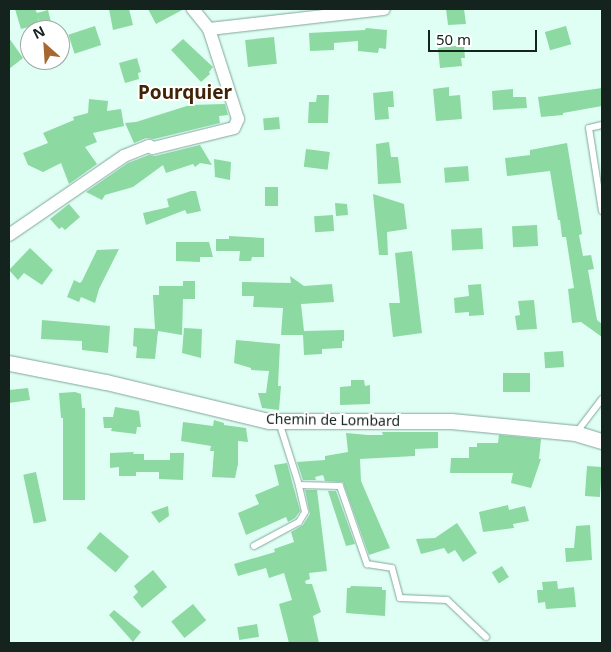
<!DOCTYPE html>
<style>
body{margin:0}
#map{position:relative;width:611px;height:652px;overflow:hidden;background:#dffff5;font-family:"Noto Sans",sans-serif}
div>[style]{position:absolute}
.building>*{inset:0;background:#8cd9a2;transform-origin:0 0}
.roads{filter:drop-shadow(0 0 1px #80a69b) drop-shadow(0 0 1px #80a69b)}
.service>*{height:6px;margin:-3px;padding:0 3px;transform-origin:3px;border-radius:3px;background:#fff}
.minor>*{height:12px;margin:-6px;padding:0 6px;transform-origin:6px;border-radius:6px;background:#fff}
.tertiary>*{height:15px;margin:-7.5px;padding:0 7.5px;transform-origin:7.5px;border-radius:7.5px;background:#fff}
span{translate:-50% -50%;white-space:nowrap;text-align:center;line-height:1.15;-webkit-text-stroke:4px #fff;paint-order:stroke}
.street-label{font-size:14px;color:#14231e}
.district-label{font-size:19px;color:#412407;font-weight:700}
.frame{position:absolute;inset:0;border:10px solid #14231e;pointer-events:none}
.north{position:absolute;left:20px;top:20px;width:50px;height:50px;box-sizing:border-box;background:#fff;border:1px solid #a1a7a5;border-radius:50%;rotate:334deg;font-size:14px;font-weight:700;line-height:20px;text-align:center;color:#14231e}
.north::after{content:'';display:block;margin:auto;width:18px;height:22px;background:#a6682e;clip-path:polygon(50% 0,100% 100%,50% 72%,0 100%)}
.scale{position:absolute;left:428px;top:30px;width:109px;height:22px;box-sizing:border-box;border:2px solid #14231e;border-top:0;padding-left:6px;font-size:15px;line-height:18px;white-space:nowrap;color:#14231e;-webkit-text-stroke:4px #fff;paint-order:stroke}
</style>
<div id="map">
<div class="building">
<div style="clip-path:polygon(15px 9px,35px 9px,37px 13px,48px 10px,53px 30px,43px 30px,37px 15px,40px 24px,21px 29px)"></div>
<div style="clip-path:polygon(109px 9px,129px 9px,133px 25px,113px 30px)"></div>
<div style="clip-path:polygon(148px 9px,184px 9px,156px 24px)"></div>
<div style="clip-path:polygon(446px 9px,464px 9px,466px 24px,448px 25px)"></div>
<div style="left:95px;top:26px;width:20px;height:28px;rotate:72deg"></div>
<div style="left:566px;top:26px;width:19px;height:22px;rotate:74deg"></div>
<div style="clip-path:polygon(366px 28px,387px 30px,386px 49px,379px 48px,378px 53px,358px 51px,358px 41px,334px 43px,334px 50px,310px 51px,309px 33px,365px 30px)"></div>
<div style="left:274px;top:37px;width:27px;height:29px;rotate:84deg"></div>
<div style="clip-path:polygon(9px 38px,23px 58px,9px 69px)"></div>
<div style="clip-path:polygon(183px 39px,213px 67px,209px 72px,210px 74px,201px 82px,171px 50px)"></div>
<div style="clip-path:polygon(464px 45px,465px 58px,461px 58px,462px 66px,440px 68px,438px 48px)"></div>
<div style="clip-path:polygon(137px 58px,141px 72px,138px 73px,139px 79px,125px 83px,119px 63px)"></div>
<div style="clip-path:polygon(449px 87px,449px 96px,460px 95px,462px 119px,436px 121px,433px 89px)"></div>
<div style="clip-path:polygon(602px 88px,602px 106px,563px 113px,563px 115px,541px 117px,538px 97px)"></div>
<div style="clip-path:polygon(513px 89px,513px 97px,526px 97px,527px 108px,493px 110px,492px 91px)"></div>
<div style="clip-path:polygon(393px 91px,394px 107px,388px 107px,389px 119px,375px 120px,373px 93px)"></div>
<div style="clip-path:polygon(317px 95px,329px 95px,328px 123px,308px 123px,309px 102px,316px 102px)"></div>
<div style="clip-path:polygon(89px 99px,108px 101px,107px 111px,121px 109px,124px 126px,93px 133px,97px 142px,85px 147px,97px 164px,69px 184px,61px 163px,43px 172px,28px 165px,23px 153px,48px 143px,43px 133px,74px 120px,73px 117px,88px 113px)"></div>
<div style="clip-path:polygon(225px 104px,228px 115px,219px 116px,220px 123px,154px 139px,146px 138px,134px 143px,125px 123px,136px 122px,190px 105px)"></div>
<div style="left:279px;top:117px;width:12px;height:16px;rotate:85deg"></div>
<div style="clip-path:polygon(389px 142px,391px 157px,398px 157px,401px 183px,378px 184px,376px 144px)"></div>
<div style="clip-path:polygon(567px 143px,582px 234px,579px 235px,583px 256px,591px 255px,594px 269px,588px 270px,597px 320px,602px 324px,602px 337px,581px 322px,572px 323px,568px 289px,574px 288px,566px 237px,562px 237px,560px 220px,558px 220px,550px 171px,507px 176px,505px 158px,530px 155px,530px 150px)"></div>
<div style="clip-path:polygon(200px 145px,212px 165px,200px 163px,195px 167px,193px 164px,166px 173px,163px 165px,133px 187px,105px 195px,102px 200px,86px 192px,128px 163px,149px 155px,155px 156px)"></div>
<div style="left:306px;top:149px;width:24px;height:18px;rotate:7deg"></div>
<div style="clip-path:polygon(214px 159px,231px 162px,230px 180px,215px 177px)"></div>
<div style="left:468px;top:166px;width:15px;height:24px;rotate:86deg"></div>
<div style="left:265px;top:187px;width:13px;height:19px"></div>
<div style="clip-path:polygon(191px 191px,196px 191px,201px 211px,187px 214px,185px 210px,146px 225px,143px 213px,169px 207px,167px 199px)"></div>
<div style="clip-path:polygon(373px 194px,404px 204px,407px 229px,387px 232px,388px 255px,379px 255px)"></div>
<div style="clip-path:polygon(335px 203px,347px 204px,348px 215px,336px 216px)"></div>
<div style="clip-path:polygon(69px 204px,80px 217px,65px 230px,62px 227px,59px 229px,50px 219px)"></div>
<div style="left:333px;top:215px;width:16px;height:19px;rotate:86deg"></div>
<div style="left:537px;top:225px;width:21px;height:25px;rotate:87deg"></div>
<div style="left:482px;top:228px;width:21px;height:31px;rotate:87deg"></div>
<div style="clip-path:polygon(229px 236px,264px 238px,264px 257px,252px 257px,251px 261px,239px 261px,240px 251px,216px 251px,216px 239px,229px 239px)"></div>
<div style="clip-path:polygon(176px 242px,209px 242px,213px 257px,200px 257px,200px 262px,176px 261px)"></div>
<div style="clip-path:polygon(30px 248px,53px 270px,42px 285px,24px 273px,18px 280px,9px 270px)"></div>
<div style="clip-path:polygon(119px 249px,99px 289px,95px 303px,81px 297px,79px 302px,67px 297px,74px 280px,80px 283px,82px 281px,97px 250px)"></div>
<div style="clip-path:polygon(412px 251px,422px 333px,393px 337px,389px 303px,400px 303px,395px 253px)"></div>
<div style="clip-path:polygon(290px 276px,304px 286px,332px 284px,334px 302px,301px 304px,304px 331px,344px 330px,344px 341px,342px 341px,342px 348px,322px 349px,322px 354px,304px 355px,303px 335px,281px 335px,283px 308px,253px 307px,254px 296px,242px 296px,242px 282px,291px 283px)"></div>
<div style="clip-path:polygon(183px 281px,195px 281px,195px 299px,183px 299px,182px 335px,158px 331px,155px 359px,136px 358px,137px 347px,133px 346px,134px 328px,155px 329px,153px 295px,159px 295px,159px 286px,183px 286px)"></div>
<div style="clip-path:polygon(481px 284px,484px 315px,469px 316px,469px 312px,455px 313px,454px 298px,469px 296px,468px 285px)"></div>
<div style="clip-path:polygon(534px 300px,537px 329px,517px 330px,515px 316px,520px 315px,518px 301px)"></div>
<div style="clip-path:polygon(42px 320px,110px 326px,108px 353px,82px 350px,82px 341px,41px 339px)"></div>
<div style="clip-path:polygon(184px 328px,202px 329px,201px 358px,182px 353px)"></div>
<div style="clip-path:polygon(236px 340px,280px 344px,278px 386px,281px 386px,279px 410px,262px 408px,258px 393px,266px 393px,269px 371px,251px 370px,251px 368px,234px 363px)"></div>
<div style="left:563px;top:351px;width:16px;height:19px;rotate:86deg"></div>
<div style="left:530px;top:373px;width:19px;height:27px;rotate:90deg"></div>
<div style="clip-path:polygon(351px 380px,364px 380px,365px 386px,370px 385px,370px 404px,340px 405px,340px 387px,351px 386px)"></div>
<div style="clip-path:polygon(28px 388px,30px 400px,9px 403px,9px 390px)"></div>
<div style="clip-path:polygon(75px 392px,81px 394px,82px 408px,85px 408px,85px 500px,63px 500px,63px 418px,61px 418px,59px 393px)"></div>
<div style="clip-path:polygon(115px 407px,139px 411px,141px 427px,137px 427px,136px 434px,111px 431px,112px 428px,104px 428px,103px 417px,113px 417px)"></div>
<div style="clip-path:polygon(214px 420px,224px 423px,224px 425px,246px 428px,248px 442px,238px 441px,238px 464px,235px 478px,212px 477px,214px 451px,210px 451px,211px 446px,181px 441px,183px 422px,213px 426px)"></div>
<div style="clip-path:polygon(382px 432px,438px 432px,438px 448px,415px 449px,415px 456px,360px 459px,361px 481px,390px 548px,369px 555px,343px 482px,325px 481px,323px 475px,315px 477px,316px 480px,303px 480px,297px 462px,325px 460px,325px 456px,348px 452px,346px 433px,368px 435px,383px 435px)"></div>
<div style="clip-path:polygon(499px 435px,541px 439px,539px 459px,541px 459px,531px 488px,511px 483px,513px 473px,450px 473px,451px 458px,469px 458px,469px 447px,477px 447px,477px 443px,498px 443px)"></div>
<div style="clip-path:polygon(134px 452px,133px 454px,144px 454px,144px 460px,170px 460px,170px 453px,184px 453px,183px 480px,159px 479px,159px 472px,136px 472px,136px 476px,119px 476px,119px 467px,110px 468px,110px 453px)"></div>
<div style="clip-path:polygon(287px 463px,300px 511px,295px 518px,288px 522px,286px 517px,246px 535px,238px 513px,259px 504px,255px 495px,279px 485px,274px 465px)"></div>
<div style="left:587px;top:466px;width:15px;height:30px;rotate:4deg"></div>
<div style="left:36px;top:472px;width:50px;height:13px;rotate:78deg"></div>
<div style="clip-path:polygon(305px 490px,317px 490px,327px 571px,309px 573px,310px 579px,305px 581px,306px 584px,312px 584px,321px 612px,313px 616px,319px 643px,289px 643px,279px 604px,292px 600px,284px 573px,269px 578px,266px 568px,238px 576px,234px 564px,275px 552px,274px 549px,294px 542px,291px 532px,303px 525px,310px 514px)"></div>
<div style="clip-path:polygon(328px 491px,336px 491px,355px 544px,346px 546px)"></div>
<div style="clip-path:polygon(508px 505px,509px 510px,525px 506px,529px 521px,513px 524px,514px 528px,483px 532px,479px 512px)"></div>
<div style="clip-path:polygon(168px 506px,169px 516px,159px 523px,151px 512px)"></div>
<div style="clip-path:polygon(457px 523px,477px 553px,463px 562px,455px 550px,448px 554px,444px 548px,421px 554px,416px 539px,435px 538px)"></div>
<div style="clip-path:polygon(590px 525px,592px 560px,566px 562px,565px 548px,574px 548px,576px 526px)"></div>
<div style="left:100px;top:532px;width:38px;height:21px;rotate:40deg"></div>
<div style="left:502px;top:566px;width:13px;height:12px;rotate:58deg"></div>
<div style="clip-path:polygon(153px 570px,167px 587px,142px 608px,133px 597px,138px 592px,134px 586px)"></div>
<div style="clip-path:polygon(557px 581px,558px 589px,574px 587px,576px 607px,546px 609px,545px 602px,538px 603px,537px 590px,543px 590px,542px 582px)"></div>
<div style="clip-path:polygon(351px 586px,382px 587px,382px 590px,386px 590px,385px 616px,346px 613px,347px 588px,350px 588px)"></div>
<div style="left:193px;top:604px;width:21px;height:28px;rotate:51deg"></div>
<div style="clip-path:polygon(114px 610px,141px 632px,133px 642px,109px 615px)"></div>
<div style="left:257px;top:624px;width:13px;height:20px;rotate:81deg"></div>
</div>
<div class="roads">
<div class="service">
<div style="left:602px;top:125px;width:13px;rotate:167deg"></div>
<div style="left:589px;top:128px;width:84px;rotate:81.1deg"></div>
<div style="left:576px;top:433px;width:43px;rotate:-52.6deg"></div>
<div style="left:299px;top:485px;width:41px;rotate:1.4deg"></div>
<div style="left:340px;top:486px;width:83px;rotate:70.9deg"></div>
<div style="left:367px;top:564px;width:25px;rotate:9deg"></div>
<div style="left:392px;top:568px;width:31px;rotate:75deg"></div>
<div style="left:400px;top:598px;width:47px;rotate:2.4deg"></div>
<div style="left:447px;top:600px;width:54px;rotate:43.5deg"></div>
<div style="left:254px;top:546px;width:51px;rotate:-28.1deg"></div>
<div style="left:299px;top:522px;width:12px;rotate:-59deg"></div>
<div style="left:305px;top:512px;width:28px;rotate:-103deg"></div>
<div style="left:299px;top:485px;width:66px;rotate:-107.6deg"></div>
</div>
<div class="minor">
<div style="left:209px;top:29px;width:176px;rotate:-6.5deg"></div>
<div style="left:9px;top:235px;width:140px;rotate:-34.5deg"></div>
<div style="left:124px;top:156px;width:27px;rotate:-22deg"></div>
<div style="left:149px;top:146px;width:4px;rotate:27deg"></div>
<div style="left:153px;top:148px;width:83px;rotate:-13.9deg"></div>
<div style="left:234px;top:128px;width:10px;rotate:-66deg"></div>
<div style="left:238px;top:119px;width:95px;rotate:-107.9deg"></div>
<div style="left:209px;top:29px;width:26px;rotate:-129deg"></div>
</div>
<div class="tertiary">
<div style="left:9px;top:363px;width:99px;rotate:11.1deg"></div>
<div style="left:106px;top:382px;width:168px;rotate:13.5deg"></div>
<div style="left:269px;top:421px;width:182px"></div>
<div style="left:451px;top:421px;width:125px;rotate:5.5deg"></div>
<div style="left:575px;top:433px;width:28px;rotate:17deg"></div>
</div>
</div>
<div class="street-label">
<span style="left:333px;top:420px;rotate:1deg">Chemin de Lombard</span>
</div>
<div class="district-label">
<span style="left:185px;top:93px">Pourquier</span>
</div>
<div class="frame"></div>
<div class="north">N</div>
<div class="scale">50 m</div>
</div>
